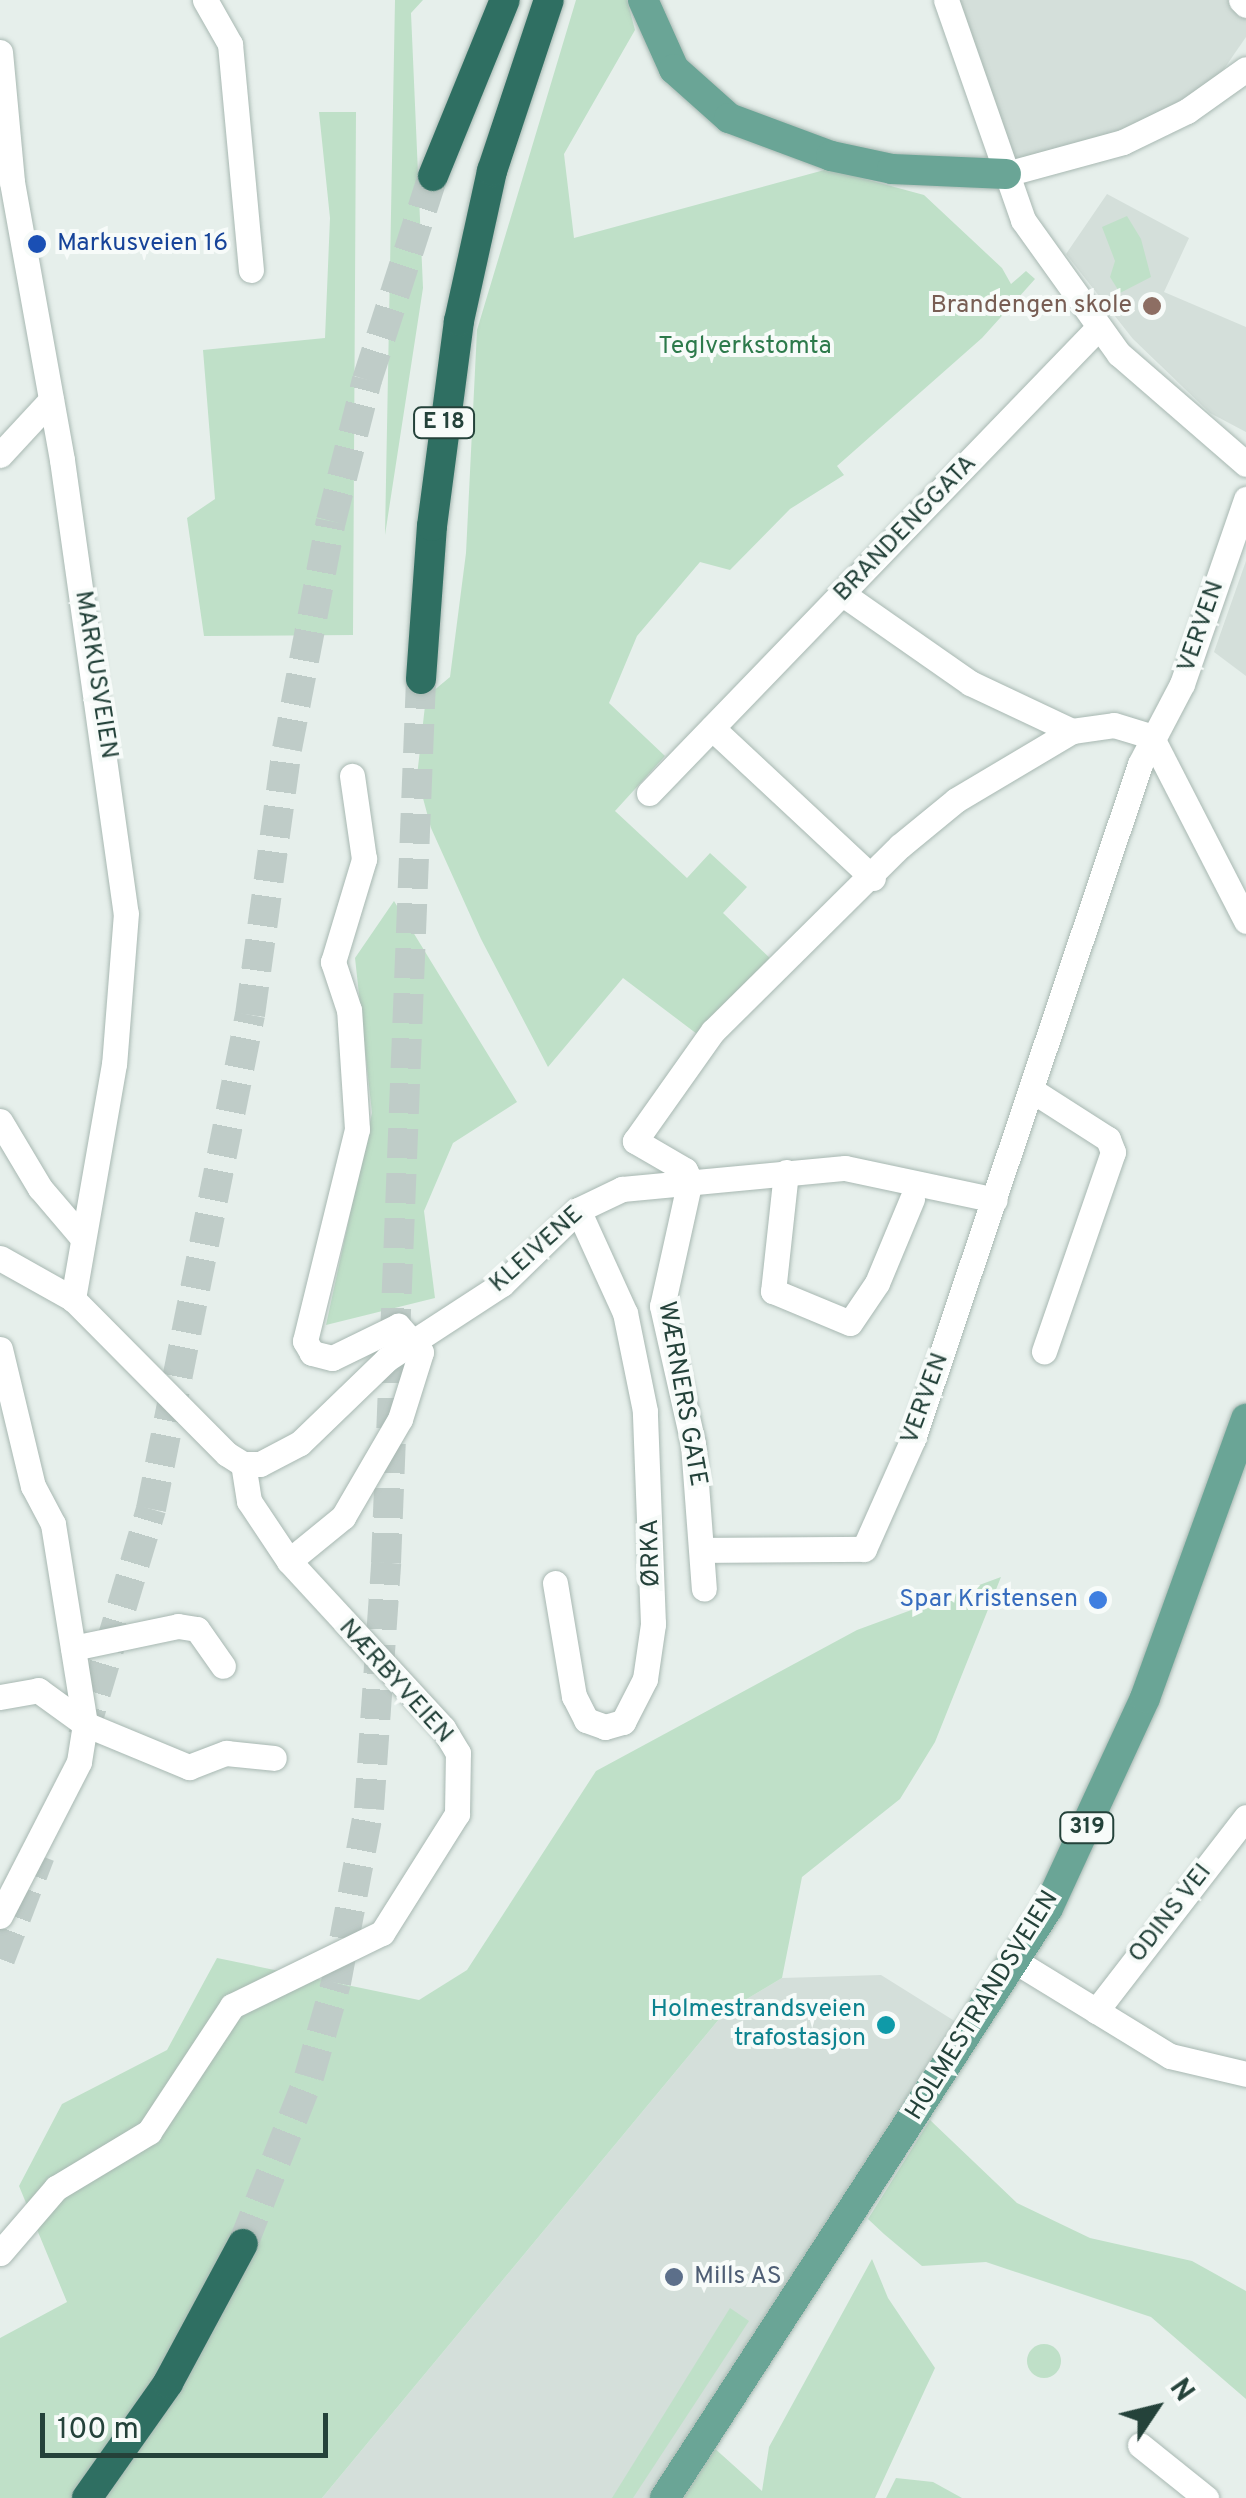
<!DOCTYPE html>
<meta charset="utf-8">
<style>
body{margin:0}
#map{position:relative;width:1246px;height:2498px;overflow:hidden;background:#e6efeb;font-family:Overpass,sans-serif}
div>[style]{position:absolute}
.built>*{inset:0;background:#d4dfda}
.green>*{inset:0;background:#bfe0c8}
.round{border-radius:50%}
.highway-tunnel>*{height:30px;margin-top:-15px;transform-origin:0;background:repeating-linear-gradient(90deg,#bfccc8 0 30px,transparent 0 45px)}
.roads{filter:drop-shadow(0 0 2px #a8b8b2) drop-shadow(0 0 2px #a8b8b2)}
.minor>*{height:25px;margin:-12.5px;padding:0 12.5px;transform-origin:12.5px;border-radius:12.5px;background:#fff}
.major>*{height:30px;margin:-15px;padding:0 15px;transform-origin:15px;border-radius:15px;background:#6aa596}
.highway>*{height:30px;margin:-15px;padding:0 15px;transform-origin:15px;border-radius:15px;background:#2f6f62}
.dots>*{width:28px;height:28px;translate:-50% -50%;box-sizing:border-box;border:5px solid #f7fbf9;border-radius:50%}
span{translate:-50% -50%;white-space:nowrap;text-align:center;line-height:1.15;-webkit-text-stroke:8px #f7fbf9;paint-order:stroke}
.shield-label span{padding:2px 8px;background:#f7fbf9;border:2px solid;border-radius:8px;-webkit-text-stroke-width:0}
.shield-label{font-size:22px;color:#24423a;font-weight:700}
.transit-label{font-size:25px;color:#164399}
.left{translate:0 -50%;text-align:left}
.education-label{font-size:25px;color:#785e54}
.right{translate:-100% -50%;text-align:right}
.park-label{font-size:25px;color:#2d7a4b}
.street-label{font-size:25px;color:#24423a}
.shop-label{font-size:25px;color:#366cbe}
.culture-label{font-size:25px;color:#0d838f}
.service-label{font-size:25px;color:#4e5e75}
.north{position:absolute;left:1106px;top:2358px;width:100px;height:100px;-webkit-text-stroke:8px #f7fbf9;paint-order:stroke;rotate:55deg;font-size:28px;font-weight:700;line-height:40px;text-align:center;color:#24423a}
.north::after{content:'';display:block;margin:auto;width:35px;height:45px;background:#24423a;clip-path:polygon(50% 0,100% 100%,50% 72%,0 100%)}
.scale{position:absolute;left:40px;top:2413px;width:288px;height:45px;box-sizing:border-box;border:5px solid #24423a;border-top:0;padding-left:12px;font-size:30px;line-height:35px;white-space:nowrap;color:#24423a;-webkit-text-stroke:8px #f7fbf9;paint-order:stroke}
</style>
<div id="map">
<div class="built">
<div style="clip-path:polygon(946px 0,1246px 0,1246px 37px,1217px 79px,1150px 118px,1006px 174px)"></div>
<div style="clip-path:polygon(1107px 194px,1189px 238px,1164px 292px,1246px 327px,1246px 432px,1210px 413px,1133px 339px,1066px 254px)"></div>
<div style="clip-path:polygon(1246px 561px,1246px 676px,1214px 652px)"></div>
<div style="clip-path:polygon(881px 1975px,969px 2030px,662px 2498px,322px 2498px,725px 2012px,782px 1978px)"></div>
</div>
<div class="green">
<div style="clip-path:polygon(395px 0,423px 0,411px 13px,423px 288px,385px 535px)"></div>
<div style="clip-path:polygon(576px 0,627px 0,635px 30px,564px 154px,574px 238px,828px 169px,924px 195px,1002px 268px,1011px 284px,1026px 271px,1035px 279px,982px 338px,837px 466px,844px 475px,790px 509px,730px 570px,700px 562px,637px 636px,609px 703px,665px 756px,615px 811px,687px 878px,710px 853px,747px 887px,723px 913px,775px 963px,697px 1034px,623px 978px,548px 1067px,481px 939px,431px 828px,417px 776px,426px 697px,450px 677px,466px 553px,477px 330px)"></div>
<div style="clip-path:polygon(319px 112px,356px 112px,353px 635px,204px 636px,187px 518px,215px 499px,203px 350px,325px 338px,330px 218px)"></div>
<div style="clip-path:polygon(1127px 216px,1141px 239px,1151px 277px,1120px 293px,1110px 277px,1115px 261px,1102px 227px)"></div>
<div style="clip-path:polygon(394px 901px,517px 1102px,453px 1143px,424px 1211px,435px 1298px,326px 1325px,372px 1113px,355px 958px)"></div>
<div style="clip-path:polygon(1001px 1577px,935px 1742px,900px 1799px,802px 1877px,782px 1978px,725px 2012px,322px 2498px,0 2498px,0 2338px,67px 2302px,19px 2186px,62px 2104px,167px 2050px,217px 1958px,419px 2000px,467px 1970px,596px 1771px,857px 1630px)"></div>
<div style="clip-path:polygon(930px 2120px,1017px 2203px,1090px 2238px,1192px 2261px,1246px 2291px,1246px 2399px,1151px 2317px,986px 2262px,922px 2266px,884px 2234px,868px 2219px)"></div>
<div style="clip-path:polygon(872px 2259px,888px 2298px,935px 2368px,875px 2498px,679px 2498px,712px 2446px,762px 2491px,769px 2447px)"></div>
<div style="clip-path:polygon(730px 2308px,749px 2321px,633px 2498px,612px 2498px)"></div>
<div class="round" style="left:1027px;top:2344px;width:34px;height:34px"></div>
<div style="clip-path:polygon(896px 2478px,933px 2482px,962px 2498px,886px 2498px)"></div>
</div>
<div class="highway-tunnel">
<div style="left:83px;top:1736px;width:237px;rotate:-73.3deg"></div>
<div style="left:151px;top:1509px;width:504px;rotate:-78.67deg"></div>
<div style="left:250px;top:1015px;width:269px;rotate:-82.1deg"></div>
<div style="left:287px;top:749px;width:232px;rotate:-79.1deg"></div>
<div style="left:331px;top:521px;width:146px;rotate:-75.7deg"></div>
<div style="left:367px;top:380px;width:214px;rotate:-72.1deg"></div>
<div style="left:0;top:1959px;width:111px;rotate:-69deg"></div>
<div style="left:243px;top:2244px;width:180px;rotate:-68.4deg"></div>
<div style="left:309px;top:2077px;width:98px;rotate:-74deg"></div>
<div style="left:336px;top:1983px;width:177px;rotate:-79.3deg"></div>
<div style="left:369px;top:1809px;width:247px;rotate:-86deg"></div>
<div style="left:386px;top:1563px;width:885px;rotate:-87.73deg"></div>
</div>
<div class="roads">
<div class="minor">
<div style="left:205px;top:0;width:51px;rotate:60.4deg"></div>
<div style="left:230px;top:44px;width:227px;rotate:84.7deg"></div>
<div style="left:946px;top:0;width:233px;rotate:70.7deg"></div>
<div style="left:1023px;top:220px;width:165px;rotate:54.4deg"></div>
<div style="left:1119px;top:354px;width:168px;rotate:40.9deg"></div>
<div style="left:1241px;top:0;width:7px;rotate:45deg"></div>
<div style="left:0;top:52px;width:131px;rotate:84.7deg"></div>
<div style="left:12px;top:182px;width:282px;rotate:79.8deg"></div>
<div style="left:62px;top:460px;width:457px;rotate:82deg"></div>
<div style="left:126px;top:913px;width:151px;rotate:94.5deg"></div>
<div style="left:114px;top:1064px;width:239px;rotate:99.9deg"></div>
<div style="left:1006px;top:174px;width:121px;rotate:-15.3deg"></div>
<div style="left:1123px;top:142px;width:71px;rotate:-25.8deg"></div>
<div style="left:1187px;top:111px;width:72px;rotate:-35.4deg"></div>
<div style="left:0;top:455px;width:75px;rotate:-47.2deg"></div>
<div style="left:844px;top:595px;width:154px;rotate:34.9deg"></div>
<div style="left:970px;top:683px;width:113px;rotate:25.2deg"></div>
<div style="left:712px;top:728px;width:220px;rotate:43deg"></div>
<div style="left:1151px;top:736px;width:208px;rotate:62.8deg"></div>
<div style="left:649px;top:793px;width:645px;rotate:-46.01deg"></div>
<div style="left:1033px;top:1091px;width:89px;rotate:32.6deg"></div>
<div style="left:1108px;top:1139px;width:14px;rotate:69deg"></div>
<div style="left:1113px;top:1152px;width:211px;rotate:109.1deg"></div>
<div style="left:0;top:1121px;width:78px;rotate:59.2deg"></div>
<div style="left:40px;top:1188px;width:62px;rotate:49.6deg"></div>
<div style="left:786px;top:1172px;width:120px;rotate:96.2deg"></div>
<div style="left:773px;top:1291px;width:83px;rotate:22.6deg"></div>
<div style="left:850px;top:1323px;width:48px;rotate:-56deg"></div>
<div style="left:877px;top:1283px;width:91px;rotate:-67.4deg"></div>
<div style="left:690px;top:1180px;width:11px;rotate:-117deg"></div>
<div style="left:685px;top:1170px;width:58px;rotate:-149.9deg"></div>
<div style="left:635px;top:1141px;width:135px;rotate:-54.7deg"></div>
<div style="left:713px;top:1031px;width:263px;rotate:-44.7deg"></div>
<div style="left:900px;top:846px;width:72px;rotate:-39.4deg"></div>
<div style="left:956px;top:800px;width:135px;rotate:-30.7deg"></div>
<div style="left:1072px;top:731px;width:42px;rotate:-8.1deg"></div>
<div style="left:1114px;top:725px;width:39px;rotate:17deg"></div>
<div style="left:690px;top:1180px;width:129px;rotate:102.5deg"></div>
<div style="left:662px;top:1306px;width:141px;rotate:77.3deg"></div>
<div style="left:693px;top:1444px;width:145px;rotate:85.7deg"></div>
<div style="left:0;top:1258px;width:84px;rotate:29.3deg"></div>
<div style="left:73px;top:1299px;width:218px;rotate:45.2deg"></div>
<div style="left:227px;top:1454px;width:19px;rotate:32deg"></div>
<div style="left:243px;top:1464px;width:17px"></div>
<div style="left:260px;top:1464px;width:45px;rotate:-27.7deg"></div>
<div style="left:300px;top:1443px;width:121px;rotate:-44deg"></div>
<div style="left:387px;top:1359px;width:137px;rotate:-33.1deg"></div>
<div style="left:502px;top:1284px;width:106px;rotate:-44.2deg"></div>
<div style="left:578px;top:1210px;width:49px;rotate:-25.5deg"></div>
<div style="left:622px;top:1189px;width:224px;rotate:-5.4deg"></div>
<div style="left:845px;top:1168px;width:153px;rotate:12deg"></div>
<div style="left:0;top:1349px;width:141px;rotate:76.5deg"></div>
<div style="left:33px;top:1486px;width:43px;rotate:62.2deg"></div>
<div style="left:53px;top:1524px;width:203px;rotate:80.9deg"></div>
<div style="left:85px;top:1724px;width:38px;rotate:99deg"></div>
<div style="left:79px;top:1762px;width:173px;rotate:117.2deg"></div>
<div style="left:703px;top:1550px;width:161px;rotate:-0.4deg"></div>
<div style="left:864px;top:1549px;width:120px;rotate:-66deg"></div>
<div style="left:913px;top:1439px;width:712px;rotate:-71.41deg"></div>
<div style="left:1140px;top:764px;width:90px;rotate:-62.3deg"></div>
<div style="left:1182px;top:684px;width:196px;rotate:-70.9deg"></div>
<div style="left:289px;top:1561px;width:70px;rotate:-39.2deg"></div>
<div style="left:343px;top:1517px;width:113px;rotate:-59.8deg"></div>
<div style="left:400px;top:1419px;width:70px;rotate:-72.6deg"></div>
<div style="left:421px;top:1352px;width:35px;rotate:-131deg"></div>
<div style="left:398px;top:1326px;width:73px;rotate:154.1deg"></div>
<div style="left:332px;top:1358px;width:21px;rotate:-166deg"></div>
<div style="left:312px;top:1353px;width:14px;rotate:-120deg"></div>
<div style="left:305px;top:1341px;width:218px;rotate:-76.2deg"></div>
<div style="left:357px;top:1129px;width:119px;rotate:-93.8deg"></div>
<div style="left:349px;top:1010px;width:51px;rotate:-108.4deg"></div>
<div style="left:333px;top:962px;width:108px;rotate:-73.2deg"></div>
<div style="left:364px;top:859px;width:84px;rotate:-98.2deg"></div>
<div style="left:555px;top:1583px;width:115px;rotate:80.5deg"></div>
<div style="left:574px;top:1696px;width:27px;rotate:63deg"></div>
<div style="left:586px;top:1720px;width:20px;rotate:20deg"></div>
<div style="left:605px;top:1727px;width:19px;rotate:-16deg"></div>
<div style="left:623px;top:1722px;width:48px;rotate:-62.9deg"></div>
<div style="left:645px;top:1679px;width:56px;rotate:-81.7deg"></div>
<div style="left:653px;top:1624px;width:213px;rotate:-92.2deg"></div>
<div style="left:645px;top:1411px;width:100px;rotate:-101.5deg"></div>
<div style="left:625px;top:1313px;width:113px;rotate:-114.5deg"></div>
<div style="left:73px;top:1648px;width:107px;rotate:-11.8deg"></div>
<div style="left:178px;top:1626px;width:19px;rotate:9deg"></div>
<div style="left:197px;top:1629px;width:45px;rotate:54.9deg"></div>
<div style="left:0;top:1697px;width:39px;rotate:-10deg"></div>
<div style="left:38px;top:1690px;width:58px;rotate:35.9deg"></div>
<div style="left:85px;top:1724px;width:113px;rotate:22.5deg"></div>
<div style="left:189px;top:1767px;width:40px;rotate:-21deg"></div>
<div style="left:226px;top:1753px;width:48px;rotate:5.9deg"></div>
<div style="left:1015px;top:1961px;width:182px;rotate:31.5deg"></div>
<div style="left:1170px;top:2056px;width:78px;rotate:13.3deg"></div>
<div style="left:1096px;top:2011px;width:245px;rotate:-52.3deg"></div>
<div style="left:0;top:2253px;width:86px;rotate:-49.3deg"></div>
<div style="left:56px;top:2188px;width:109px;rotate:-31.1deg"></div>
<div style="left:149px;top:2132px;width:151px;rotate:-56.6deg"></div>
<div style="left:232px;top:2006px;width:167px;rotate:-26deg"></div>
<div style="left:382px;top:1933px;width:141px;rotate:-57.8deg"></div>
<div style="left:457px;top:1814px;width:61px;rotate:-89.1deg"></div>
<div style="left:458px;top:1753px;width:29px;rotate:-121deg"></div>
<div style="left:443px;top:1728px;width:227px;rotate:-132.7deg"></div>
<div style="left:289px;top:1561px;width:72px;rotate:-123.7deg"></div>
<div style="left:249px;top:1501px;width:37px;rotate:-99deg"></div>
<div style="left:1140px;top:2445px;width:85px;rotate:38.8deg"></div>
</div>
<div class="major">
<div style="left:643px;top:0;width:76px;rotate:65.8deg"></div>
<div style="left:674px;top:69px;width:74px;rotate:41.7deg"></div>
<div style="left:729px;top:118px;width:109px;rotate:20.4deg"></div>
<div style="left:831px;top:156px;width:62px;rotate:12deg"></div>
<div style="left:892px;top:169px;width:114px;rotate:2.5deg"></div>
<div style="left:665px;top:2498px;width:703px;rotate:-57.01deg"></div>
<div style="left:1048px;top:1908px;width:231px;rotate:-65.2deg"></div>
<div style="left:1145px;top:1698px;width:297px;rotate:-70.1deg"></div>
</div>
<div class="highway">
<div style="left:433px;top:176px;width:190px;rotate:-67.8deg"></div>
<div style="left:421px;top:679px;width:153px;rotate:-85.9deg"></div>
<div style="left:432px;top:526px;width:207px;rotate:-82.5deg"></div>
<div style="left:459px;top:321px;width:154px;rotate:-77.6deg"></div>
<div style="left:492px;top:171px;width:180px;rotate:-71.6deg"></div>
<div style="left:87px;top:2498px;width:141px;rotate:-54.8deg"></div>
<div style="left:168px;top:2383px;width:158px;rotate:-61.7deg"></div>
</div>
</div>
<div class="dots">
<div style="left:37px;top:244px;background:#1a4fb4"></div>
<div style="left:1152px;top:306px;background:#8d6e63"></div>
<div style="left:1098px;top:1600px;background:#3f7fe0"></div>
<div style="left:886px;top:2025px;background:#0f9aa8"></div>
<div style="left:674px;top:2277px;background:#5c6f8a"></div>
</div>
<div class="shield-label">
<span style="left:444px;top:423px">E 18</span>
<span style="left:1087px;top:1828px">319</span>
</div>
<div class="transit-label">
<span class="left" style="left:57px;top:244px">Markusveien 16</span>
</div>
<div class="education-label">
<span class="right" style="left:1132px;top:306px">Brandengen skole</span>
</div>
<div class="park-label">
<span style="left:745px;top:347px">Teglverkstomta</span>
</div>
<div class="street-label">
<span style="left:906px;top:529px;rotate:-46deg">BRANDENGGATA</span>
<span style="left:1202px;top:627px;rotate:-71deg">VERVEN</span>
<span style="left:95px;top:675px;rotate:81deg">MARKUSVEIEN</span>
<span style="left:537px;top:1250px;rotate:-42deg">KLEIVENE</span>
<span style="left:681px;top:1394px;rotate:80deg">WÆRNERS GATE</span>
<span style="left:926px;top:1399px;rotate:-70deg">VERVEN</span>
<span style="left:652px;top:1553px;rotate:-91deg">ØRKA</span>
<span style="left:395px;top:1682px;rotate:48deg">NÆRBYVEIEN</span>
<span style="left:1171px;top:1914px;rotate:-52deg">ODINS VEI</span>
<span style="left:983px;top:2006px;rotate:-58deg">HOLMESTRANDSVEIEN</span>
</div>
<div class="shop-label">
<span class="right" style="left:1078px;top:1600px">Spar Kristensen</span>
</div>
<div class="culture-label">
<span class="right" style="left:866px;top:2025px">Holmestrandsveien<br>trafostasjon</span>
</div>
<div class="service-label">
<span class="left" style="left:694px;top:2277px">Mills AS</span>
</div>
<div class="north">N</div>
<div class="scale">100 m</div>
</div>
